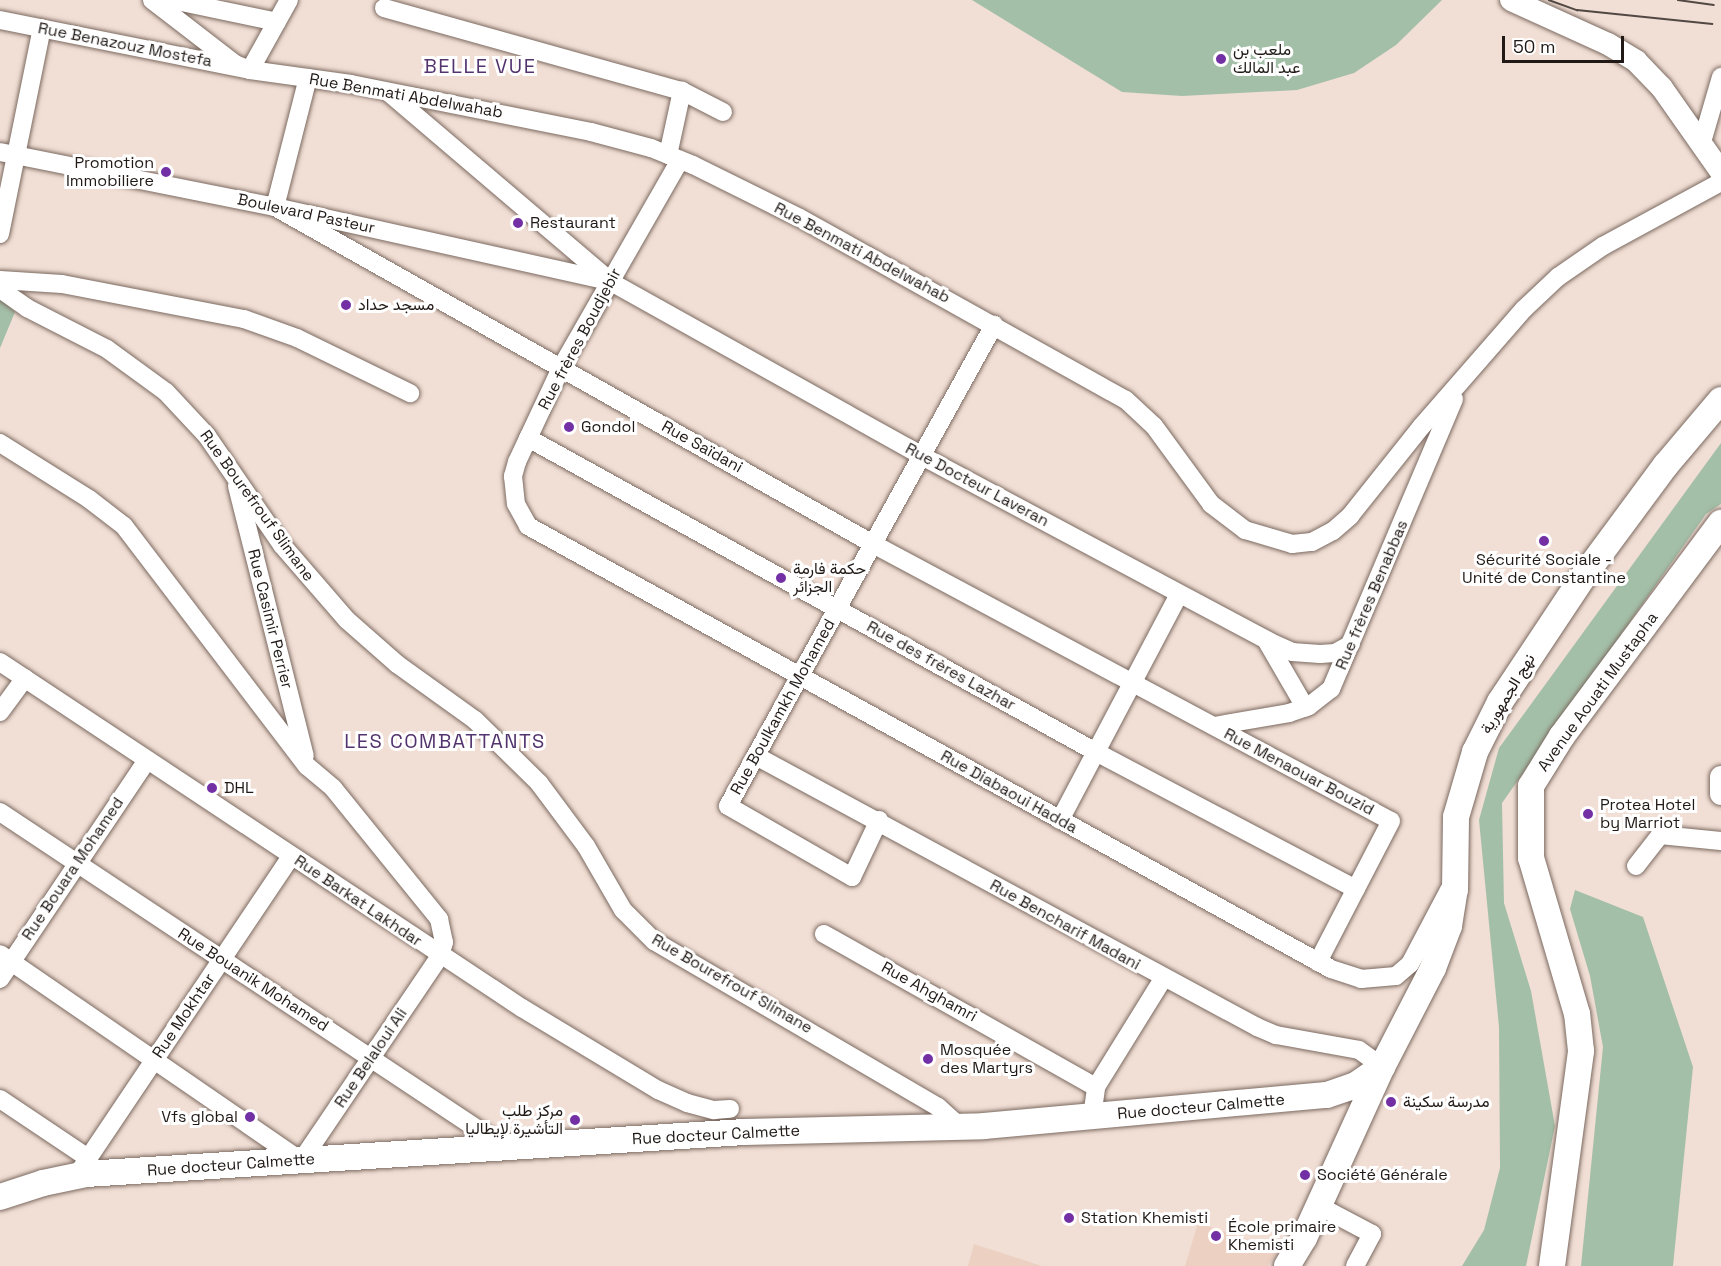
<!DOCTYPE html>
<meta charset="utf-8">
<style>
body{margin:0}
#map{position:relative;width:1721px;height:1266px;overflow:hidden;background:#f1ded4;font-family:"Space Grotesk",Vazirmatn,sans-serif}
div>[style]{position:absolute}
.built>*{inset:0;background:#ecd1c3}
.green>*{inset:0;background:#a4bfa7}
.roads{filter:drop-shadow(0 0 2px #7b6a61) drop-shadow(0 0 2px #7b6a61)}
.minor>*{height:18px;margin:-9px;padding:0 9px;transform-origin:9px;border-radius:9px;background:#fff}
.tertiary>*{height:22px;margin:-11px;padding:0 11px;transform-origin:11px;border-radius:11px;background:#fff}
.secondary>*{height:26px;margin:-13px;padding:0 13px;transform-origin:13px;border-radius:13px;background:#fff}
.tram>*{height:1.5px;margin:-0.75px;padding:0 0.75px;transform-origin:0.75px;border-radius:0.75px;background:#524843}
.dots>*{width:16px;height:16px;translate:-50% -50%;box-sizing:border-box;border:3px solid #fff;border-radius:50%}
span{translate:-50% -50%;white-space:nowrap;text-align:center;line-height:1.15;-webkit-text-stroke:6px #fff;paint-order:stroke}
.street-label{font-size:16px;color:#201916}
.poi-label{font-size:16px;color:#201916}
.left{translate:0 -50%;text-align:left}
.right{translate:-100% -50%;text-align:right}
.quarter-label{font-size:20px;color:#53346e;letter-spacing:1.5px}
.scale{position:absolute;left:1502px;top:36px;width:122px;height:27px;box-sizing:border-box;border:3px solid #201916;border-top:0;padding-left:8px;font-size:18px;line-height:21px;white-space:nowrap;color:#201916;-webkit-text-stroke:4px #fff;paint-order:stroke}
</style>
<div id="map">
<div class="built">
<div style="clip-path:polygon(1198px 1223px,1278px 1249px,1268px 1266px,1185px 1266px)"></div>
<div style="clip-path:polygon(974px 1244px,1042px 1266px,968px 1266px)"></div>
</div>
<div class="green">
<div style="clip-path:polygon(972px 0,1442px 0,1396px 45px,1354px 73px,1297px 90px,1182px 96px,1122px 92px)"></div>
<div style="clip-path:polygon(0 299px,15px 312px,0 348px)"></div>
<div style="clip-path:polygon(1721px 443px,1721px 504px,1706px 514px,1502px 803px,1504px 903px,1531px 991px,1555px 1126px,1526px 1266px,1462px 1266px,1484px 1230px,1500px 1168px,1499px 1027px,1479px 820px,1499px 748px)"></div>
<div style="clip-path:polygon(1575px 890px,1643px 917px,1693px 1067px,1673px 1266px,1581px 1266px,1603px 1047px,1590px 976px,1570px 909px)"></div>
</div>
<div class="roads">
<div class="minor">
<div style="left:152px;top:0;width:105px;rotate:37.6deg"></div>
<div style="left:235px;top:64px;width:16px;rotate:22deg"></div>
<div style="left:250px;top:70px;width:102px;rotate:7.9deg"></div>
<div style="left:351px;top:84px;width:245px;rotate:11.3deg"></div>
<div style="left:591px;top:132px;width:62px;rotate:14.9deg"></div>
<div style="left:651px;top:148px;width:45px;rotate:22deg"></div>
<div style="left:693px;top:165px;width:119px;rotate:26.4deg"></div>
<div style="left:800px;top:218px;width:373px;rotate:29.2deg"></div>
<div style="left:1126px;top:400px;width:38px;rotate:43deg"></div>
<div style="left:1154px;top:426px;width:97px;rotate:53.8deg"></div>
<div style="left:1211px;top:504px;width:43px;rotate:37.4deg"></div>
<div style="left:1245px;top:530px;width:49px;rotate:16.6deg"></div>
<div style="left:1292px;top:544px;width:20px;rotate:-6deg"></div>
<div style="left:1312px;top:542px;width:24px;rotate:-28deg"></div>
<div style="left:1333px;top:531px;width:23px;rotate:-41deg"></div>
<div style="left:1350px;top:516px;width:114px;rotate:-51.4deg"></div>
<div style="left:1421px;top:427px;width:157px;rotate:-48.9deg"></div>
<div style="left:1524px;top:309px;width:47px;rotate:-43.3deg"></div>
<div style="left:1558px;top:277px;width:55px;rotate:-34.6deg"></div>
<div style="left:1603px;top:246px;width:134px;rotate:-28.5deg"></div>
<div style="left:172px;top:0;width:107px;rotate:11.8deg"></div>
<div style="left:384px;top:8px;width:309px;rotate:15.6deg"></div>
<div style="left:682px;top:91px;width:46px;rotate:27.1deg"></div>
<div style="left:0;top:20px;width:255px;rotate:11.3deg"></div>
<div style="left:250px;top:70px;width:80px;rotate:-60.9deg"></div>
<div style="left:388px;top:92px;width:293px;rotate:40.4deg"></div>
<div style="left:611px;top:282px;width:356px;rotate:29.2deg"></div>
<div style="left:922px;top:456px;width:395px;rotate:28.1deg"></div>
<div style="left:1270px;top:642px;width:24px;rotate:24deg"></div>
<div style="left:1292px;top:652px;width:28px;rotate:4deg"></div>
<div style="left:1320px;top:654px;width:15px;rotate:-4deg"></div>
<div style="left:1335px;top:653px;width:18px;rotate:-29deg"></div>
<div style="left:1702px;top:142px;width:68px;rotate:-73.7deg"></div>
<div style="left:0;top:152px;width:280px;rotate:11.3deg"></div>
<div style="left:275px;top:207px;width:342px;rotate:12.5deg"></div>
<div style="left:668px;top:155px;width:66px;rotate:-77.7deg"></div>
<div style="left:680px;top:160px;width:240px;rotate:119.8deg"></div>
<div style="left:561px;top:368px;width:104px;rotate:115.1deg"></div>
<div style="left:517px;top:462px;width:15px;rotate:106deg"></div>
<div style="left:513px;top:476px;width:28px;rotate:84deg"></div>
<div style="left:516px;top:504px;width:25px;rotate:61deg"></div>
<div style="left:528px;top:526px;width:917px;rotate:28.88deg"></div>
<div style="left:1331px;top:969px;width:32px;rotate:18deg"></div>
<div style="left:1361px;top:979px;width:35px;rotate:-5deg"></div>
<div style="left:1396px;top:976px;width:18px;rotate:-41deg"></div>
<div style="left:1410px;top:964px;width:84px;rotate:-62.2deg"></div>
<div style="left:275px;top:207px;width:686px;rotate:29.4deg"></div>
<div style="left:873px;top:544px;width:587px;rotate:28.14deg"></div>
<div style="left:1391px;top:821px;width:159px;rotate:117.4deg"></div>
<div style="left:275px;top:207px;width:133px;rotate:-75.7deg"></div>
<div style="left:0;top:234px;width:210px;rotate:-78.5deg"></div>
<div style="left:0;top:280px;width:62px;rotate:3.7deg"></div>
<div style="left:62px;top:284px;width:185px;rotate:10.9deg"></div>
<div style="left:244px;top:319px;width:56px;rotate:19.7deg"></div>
<div style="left:297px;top:338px;width:126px;rotate:26deg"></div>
<div style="left:0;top:289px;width:33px;rotate:35deg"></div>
<div style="left:27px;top:308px;width:90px;rotate:27.1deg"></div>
<div style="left:107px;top:349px;width:73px;rotate:36.1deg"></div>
<div style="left:166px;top:392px;width:60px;rotate:47deg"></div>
<div style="left:207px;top:436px;width:132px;rotate:55.5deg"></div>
<div style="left:282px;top:545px;width:99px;rotate:49.1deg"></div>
<div style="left:347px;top:620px;width:67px;rotate:41.3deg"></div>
<div style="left:397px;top:664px;width:96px;rotate:35.7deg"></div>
<div style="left:475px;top:720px;width:90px;rotate:44.5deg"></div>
<div style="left:539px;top:783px;width:79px;rotate:53.3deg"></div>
<div style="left:586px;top:846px;width:74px;rotate:60deg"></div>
<div style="left:623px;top:910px;width:44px;rotate:45deg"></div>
<div style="left:654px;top:941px;width:329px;rotate:30.3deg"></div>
<div style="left:938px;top:1107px;width:31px;rotate:42deg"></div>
<div style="left:528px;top:438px;width:647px;rotate:28.94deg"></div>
<div style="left:1094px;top:751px;width:296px;rotate:27.8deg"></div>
<div style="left:0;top:443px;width:105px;rotate:32.2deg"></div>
<div style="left:89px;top:499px;width:44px;rotate:37.6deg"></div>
<div style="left:124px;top:526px;width:302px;rotate:52.7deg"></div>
<div style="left:307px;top:766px;width:34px;rotate:40deg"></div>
<div style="left:333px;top:788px;width:169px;rotate:51deg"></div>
<div style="left:439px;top:919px;width:24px;rotate:78deg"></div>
<div style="left:444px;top:942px;width:15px;rotate:106deg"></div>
<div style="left:440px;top:956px;width:248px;rotate:124.1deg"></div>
<div style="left:301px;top:1161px;width:365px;rotate:-145.5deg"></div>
<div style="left:237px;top:486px;width:278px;rotate:75.9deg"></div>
<div style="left:1266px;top:640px;width:78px;rotate:59.8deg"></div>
<div style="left:0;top:662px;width:626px;rotate:33.54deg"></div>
<div style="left:522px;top:1008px;width:159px;rotate:31.1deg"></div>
<div style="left:658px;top:1090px;width:32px;rotate:24deg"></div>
<div style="left:687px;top:1103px;width:28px;rotate:15deg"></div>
<div style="left:714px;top:1110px;width:16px;rotate:-4deg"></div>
<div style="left:0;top:712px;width:42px;rotate:-53.7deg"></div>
<div style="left:1214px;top:726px;width:76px;rotate:-9.8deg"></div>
<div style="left:1289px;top:713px;width:21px;rotate:-19deg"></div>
<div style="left:1309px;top:706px;width:28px;rotate:-38deg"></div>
<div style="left:1331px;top:689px;width:315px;rotate:-67deg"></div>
<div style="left:756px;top:756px;width:570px;rotate:28.41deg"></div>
<div style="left:1257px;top:1027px;width:21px;rotate:23deg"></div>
<div style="left:1276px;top:1035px;width:84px;rotate:10.2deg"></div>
<div style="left:1359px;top:1050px;width:29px;rotate:36deg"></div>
<div style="left:0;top:812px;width:607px;rotate:33.59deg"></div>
<div style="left:879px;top:820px;width:63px;rotate:115.3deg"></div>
<div style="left:852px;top:877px;width:143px;rotate:-150.2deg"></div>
<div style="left:728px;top:806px;width:550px;rotate:-61.06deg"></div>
<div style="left:1060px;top:820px;width:255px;rotate:-62.2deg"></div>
<div style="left:1636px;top:866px;width:39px;rotate:-52deg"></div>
<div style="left:1660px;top:835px;width:61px;rotate:5.6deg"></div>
<div style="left:824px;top:934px;width:312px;rotate:29.4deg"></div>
<div style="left:0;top:979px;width:264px;rotate:-56.1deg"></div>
<div style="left:0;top:1099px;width:106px;rotate:33.8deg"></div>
<div style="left:1092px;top:1117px;width:30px;rotate:-82deg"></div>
<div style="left:1096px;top:1087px;width:127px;rotate:-58.2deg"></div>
<div style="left:77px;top:1175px;width:384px;rotate:-56.1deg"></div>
<div style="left:1319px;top:1206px;width:60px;rotate:27.8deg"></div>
<div style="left:1372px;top:1234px;width:36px;rotate:118deg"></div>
</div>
<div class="tertiary">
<div style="left:1511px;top:0;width:107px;rotate:24.4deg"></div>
<div style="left:1608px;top:44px;width:33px;rotate:31deg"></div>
<div style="left:1636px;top:61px;width:37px;rotate:46deg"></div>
<div style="left:1662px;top:88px;width:103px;rotate:54.9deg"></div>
<div style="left:1721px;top:777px;width:17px;rotate:90deg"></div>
</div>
<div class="secondary">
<div style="left:0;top:1197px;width:45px;rotate:-18deg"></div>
<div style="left:43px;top:1183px;width:44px;rotate:-11.8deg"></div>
<div style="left:86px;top:1174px;width:659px;rotate:-3.65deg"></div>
<div style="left:744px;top:1132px;width:240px;rotate:-1.4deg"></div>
<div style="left:984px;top:1126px;width:344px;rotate:-5.2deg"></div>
<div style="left:1327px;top:1095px;width:31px;rotate:-19deg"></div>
<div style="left:1356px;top:1085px;width:32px;rotate:-35deg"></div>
<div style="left:1287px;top:1266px;width:33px;rotate:-59deg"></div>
<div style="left:1304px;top:1238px;width:188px;rotate:-65.5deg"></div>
<div style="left:1382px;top:1067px;width:111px;rotate:-62.7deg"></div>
<div style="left:1433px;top:968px;width:45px;rotate:-69.1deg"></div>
<div style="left:1449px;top:926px;width:36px;rotate:-81deg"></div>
<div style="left:1455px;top:890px;width:73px;rotate:-89.2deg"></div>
<div style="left:1456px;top:817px;width:68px;rotate:-73.7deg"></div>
<div style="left:1475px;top:752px;width:56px;rotate:-63.4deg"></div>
<div style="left:1500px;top:702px;width:150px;rotate:-56.4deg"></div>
<div style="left:1583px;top:577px;width:139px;rotate:-53.5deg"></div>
<div style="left:1666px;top:465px;width:85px;rotate:-49.8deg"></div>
<div style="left:1552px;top:1266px;width:217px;rotate:-82.3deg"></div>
<div style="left:1581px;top:1051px;width:37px;rotate:-96deg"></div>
<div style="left:1577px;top:1014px;width:163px;rotate:-106.4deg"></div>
<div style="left:1531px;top:858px;width:72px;rotate:-90deg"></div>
<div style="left:1531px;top:786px;width:59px;rotate:-58.2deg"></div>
<div style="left:1562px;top:736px;width:266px;rotate:-53.3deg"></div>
</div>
</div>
<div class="tram">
<div style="left:1549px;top:0;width:30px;rotate:20deg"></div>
<div style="left:1577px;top:10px;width:136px;rotate:5.9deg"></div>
<div style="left:1678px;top:0;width:36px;rotate:8deg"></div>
</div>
<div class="dots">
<div style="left:1221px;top:59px;background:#7230a4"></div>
<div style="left:166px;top:172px;background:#7230a4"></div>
<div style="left:518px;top:223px;background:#7230a4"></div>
<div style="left:346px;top:305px;background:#7230a4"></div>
<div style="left:569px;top:427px;background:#7230a4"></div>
<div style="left:1544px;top:541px;background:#7230a4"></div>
<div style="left:781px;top:578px;background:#7230a4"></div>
<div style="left:212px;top:788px;background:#7230a4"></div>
<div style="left:1588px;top:814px;background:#7230a4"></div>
<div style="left:928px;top:1059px;background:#7230a4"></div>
<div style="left:1391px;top:1102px;background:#7230a4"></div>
<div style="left:250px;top:1117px;background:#7230a4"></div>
<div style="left:575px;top:1120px;background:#7230a4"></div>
<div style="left:1305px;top:1175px;background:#7230a4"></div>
<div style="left:1069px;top:1218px;background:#7230a4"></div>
<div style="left:1216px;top:1236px;background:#7230a4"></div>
</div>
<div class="street-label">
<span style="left:125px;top:45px;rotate:11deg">Rue Benazouz Mostefa</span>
<span style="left:406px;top:96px;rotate:10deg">Rue Benmati Abdelwahab</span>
<span style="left:306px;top:214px;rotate:12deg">Boulevard Pasteur</span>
<span style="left:862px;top:253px;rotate:28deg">Rue Benmati Abdelwahab</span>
<span style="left:580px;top:339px;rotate:-62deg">Rue frères Boudjebir</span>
<span style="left:702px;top:447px;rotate:29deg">Rue Saïdani</span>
<span style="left:977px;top:485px;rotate:28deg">Rue Docteur Laveran</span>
<span style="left:257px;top:506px;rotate:54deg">Rue Bourefrouf Slimane</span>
<span style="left:1372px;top:595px;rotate:-67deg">Rue frères Benabbas</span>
<span style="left:270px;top:619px;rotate:76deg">Rue Casimir Perrier</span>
<span style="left:941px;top:666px;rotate:29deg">Rue des frères Lazhar</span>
<span style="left:1598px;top:692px;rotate:-54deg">Avenue Aouati Mustapha</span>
<span style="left:1508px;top:694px;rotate:-59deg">نهج الجمهورية</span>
<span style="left:783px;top:707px;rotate:-61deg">Rue Boulkamkh Mohamed</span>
<span style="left:1299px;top:772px;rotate:28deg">Rue Menaouar Bouzid</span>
<span style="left:1009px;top:792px;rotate:29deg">Rue Diabaoui Hadda</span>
<span style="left:73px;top:869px;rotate:-56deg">Rue Bouara Mohamed</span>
<span style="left:358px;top:901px;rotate:34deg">Rue Barkat Lakhdar</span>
<span style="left:1065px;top:925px;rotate:29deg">Rue Bencharif Madani</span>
<span style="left:253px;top:980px;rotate:33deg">Rue Bouanik Mohamed</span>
<span style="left:732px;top:984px;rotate:30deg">Rue Bourefrouf Slimane</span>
<span style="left:929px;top:992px;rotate:29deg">Rue Ahghamri</span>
<span style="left:184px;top:1016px;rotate:-56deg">Rue Mokhtar</span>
<span style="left:371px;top:1058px;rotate:-56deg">Rue Belaloui Ali</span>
<span style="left:1201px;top:1107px;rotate:-5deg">Rue docteur Calmette</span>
<span style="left:716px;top:1135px;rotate:-3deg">Rue docteur Calmette</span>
<span style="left:231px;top:1165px;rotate:-4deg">Rue docteur Calmette</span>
</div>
<div class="poi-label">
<span class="left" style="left:1233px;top:59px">ملعب بن<br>عبد المالك</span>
<span class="right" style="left:154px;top:172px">Promotion<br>Immobiliere</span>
<span class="left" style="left:530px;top:223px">Restaurant</span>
<span class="left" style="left:358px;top:305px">مسجد حداد</span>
<span class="left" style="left:581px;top:427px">Gondol</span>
<span style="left:1544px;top:569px">Sécurité Sociale -<br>Unité de Constantine</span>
<span class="left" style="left:793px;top:578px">حكمة فارمة<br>الجزائر</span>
<span class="left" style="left:224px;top:788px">DHL</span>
<span class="left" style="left:1600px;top:814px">Protea Hotel<br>by Marriot</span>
<span class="left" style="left:940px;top:1059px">Mosquée<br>des Martyrs</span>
<span class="left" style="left:1403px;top:1102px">مدرسة سكينة</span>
<span class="right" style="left:563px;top:1120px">مركز طلب<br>التأشيرة لإيطاليا</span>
<span class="right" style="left:238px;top:1117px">Vfs global</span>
<span class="left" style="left:1317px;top:1175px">Société Générale</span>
<span class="left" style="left:1081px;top:1218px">Station Khemisti</span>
<span class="left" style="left:1228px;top:1236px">École primaire<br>Khemisti</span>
</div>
<div class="quarter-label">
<span style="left:480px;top:66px">BELLE VUE</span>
<span style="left:445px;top:741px">LES COMBATTANTS</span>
</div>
<div class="scale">50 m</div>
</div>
